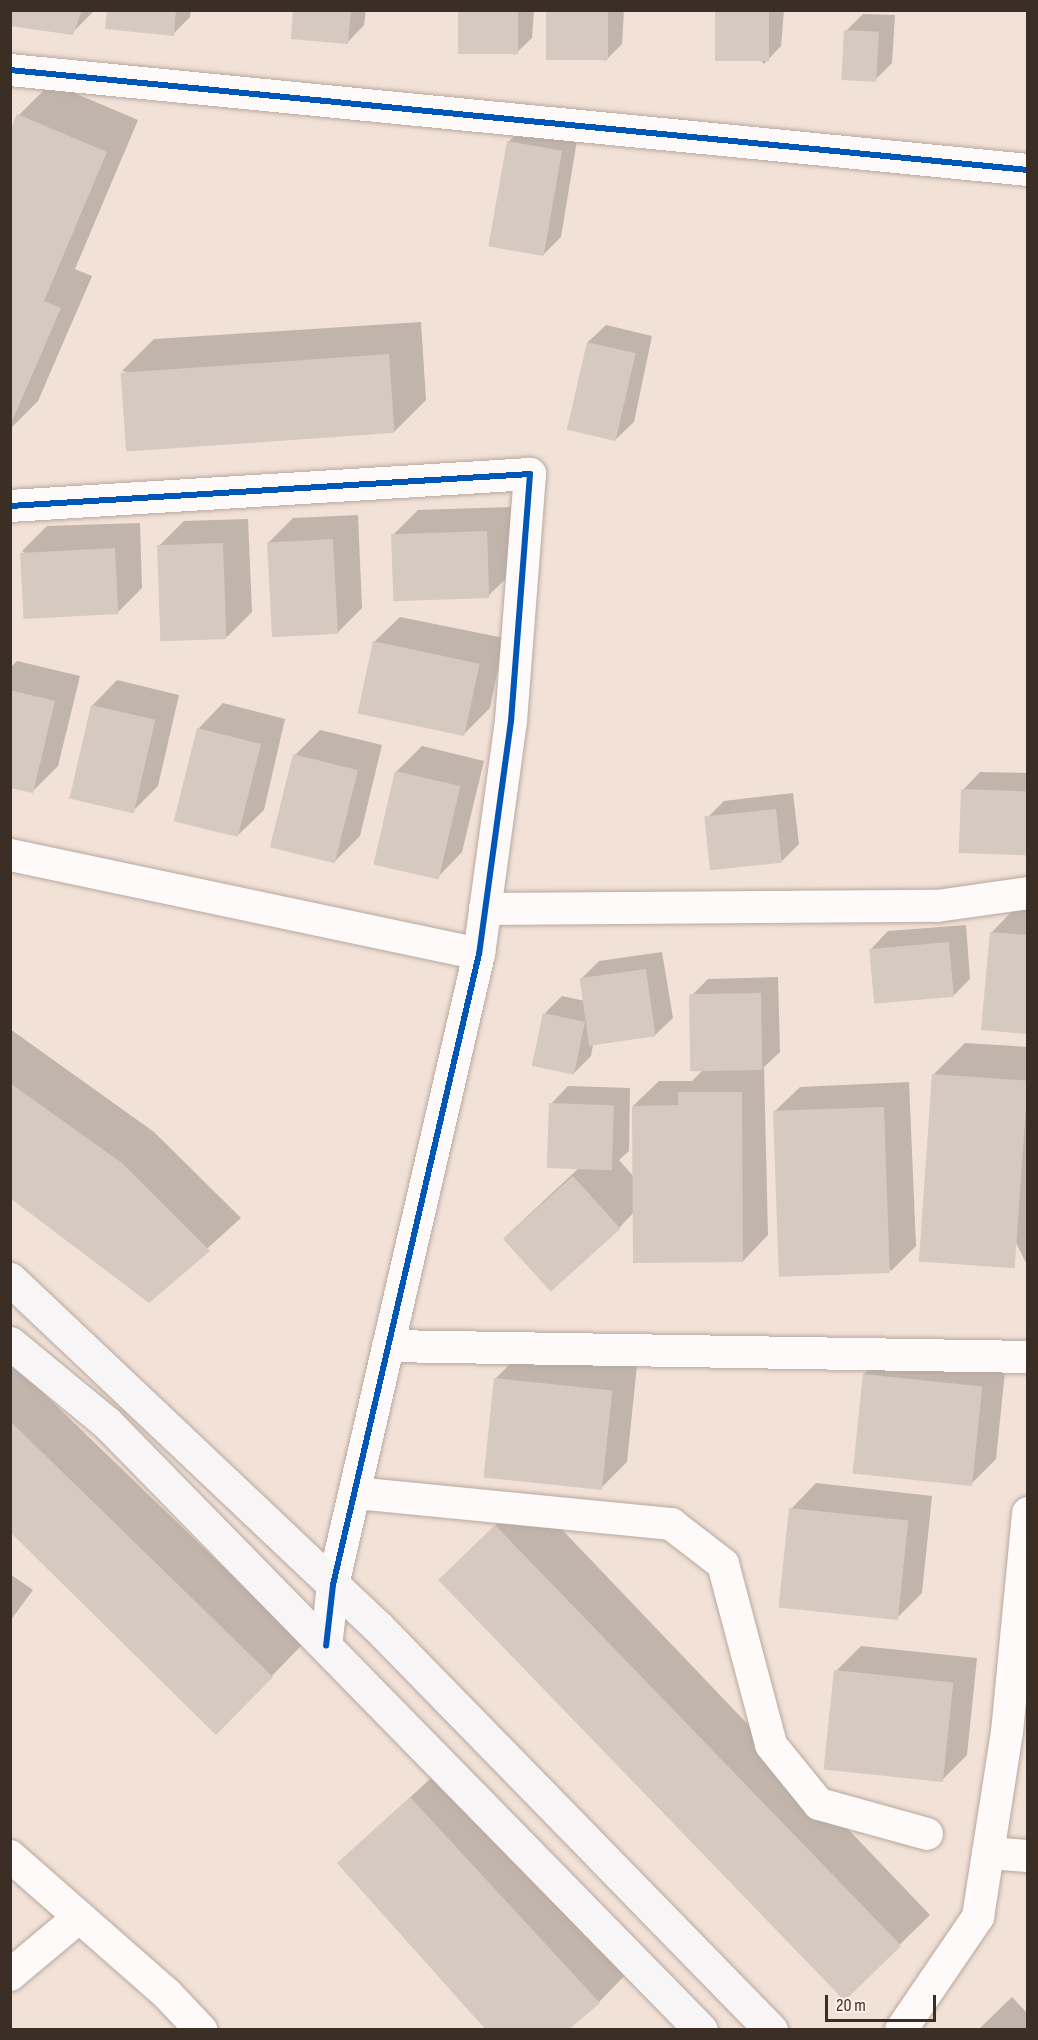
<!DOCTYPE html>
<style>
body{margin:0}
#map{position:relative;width:1038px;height:2040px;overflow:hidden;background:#f2e1d6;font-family:"Sofia Sans Condensed",sans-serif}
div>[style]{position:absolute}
.shadow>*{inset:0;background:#0003}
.building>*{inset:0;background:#d6c9c0;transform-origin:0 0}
.roads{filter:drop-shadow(0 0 2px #b7a9a1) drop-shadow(0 0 2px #b7a9a1)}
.street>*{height:32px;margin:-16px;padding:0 16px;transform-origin:16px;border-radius:16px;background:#fdfaf9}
.secondary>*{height:33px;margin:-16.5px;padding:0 16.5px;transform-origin:16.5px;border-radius:16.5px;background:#f7f5f5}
.cycleway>*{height:6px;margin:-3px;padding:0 3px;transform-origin:3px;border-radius:3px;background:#0057b8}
span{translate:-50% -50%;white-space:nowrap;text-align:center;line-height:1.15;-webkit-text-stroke:4.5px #fdf0e8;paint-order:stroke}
.frame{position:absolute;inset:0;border:12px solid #3a2e25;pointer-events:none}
.scale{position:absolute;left:825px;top:1995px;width:111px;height:27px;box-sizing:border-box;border:3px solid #3a2e25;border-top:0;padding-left:8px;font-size:18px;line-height:21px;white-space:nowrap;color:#3a2e25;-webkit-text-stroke:4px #fdf0e8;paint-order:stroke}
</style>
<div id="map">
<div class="shadow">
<div style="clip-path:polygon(10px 10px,95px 10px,72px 33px)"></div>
<div style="clip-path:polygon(108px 10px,191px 10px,190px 17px,173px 34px)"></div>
<div style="clip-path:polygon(295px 10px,366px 10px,364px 25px,347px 43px)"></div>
<div style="clip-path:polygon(460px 10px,534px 10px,532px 38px,514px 55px)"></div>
<div style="clip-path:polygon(548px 10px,624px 10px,622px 44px,605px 61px)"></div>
<div style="clip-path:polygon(717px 10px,784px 10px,781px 46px,764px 64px)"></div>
<div style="clip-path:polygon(863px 14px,895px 15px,892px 63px,875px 80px,846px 31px)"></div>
<div style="clip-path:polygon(51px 83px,138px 120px,75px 269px,92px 276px,38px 401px,10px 429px,10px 134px,19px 115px)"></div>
<div style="clip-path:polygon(526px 125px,578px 134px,561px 237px,543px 255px,508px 142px)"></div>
<div style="clip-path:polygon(421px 322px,426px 400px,394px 432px,122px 371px,154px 339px)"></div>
<div style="clip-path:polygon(606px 325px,652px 336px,634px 422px,616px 439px,570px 429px,588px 342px)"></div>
<div style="clip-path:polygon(511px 507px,514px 571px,488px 596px,393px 535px,418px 510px)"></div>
<div style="clip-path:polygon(358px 515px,362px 608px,337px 633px,268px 543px,293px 518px)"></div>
<div style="clip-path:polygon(248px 519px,252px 612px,227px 637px,158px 547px,184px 521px)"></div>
<div style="clip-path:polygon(140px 523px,142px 588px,117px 613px,22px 551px,47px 526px)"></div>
<div style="clip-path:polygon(400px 617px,504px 638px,490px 708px,465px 733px,374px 642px)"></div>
<div style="clip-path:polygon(17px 661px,80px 676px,58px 766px,32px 792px,10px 786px,10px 668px)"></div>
<div style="clip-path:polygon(117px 680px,179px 695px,158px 786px,133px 811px,92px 706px)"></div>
<div style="clip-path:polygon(223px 703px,285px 719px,264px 810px,238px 835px,198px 729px)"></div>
<div style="clip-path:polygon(320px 730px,382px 745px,360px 836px,335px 861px,295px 755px)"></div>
<div style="clip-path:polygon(422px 746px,484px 761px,462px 852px,437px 878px,375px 863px,397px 771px)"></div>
<div style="clip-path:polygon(980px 772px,1028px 773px,1028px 853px,963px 790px)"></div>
<div style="clip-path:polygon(793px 793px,799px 844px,782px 861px,707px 818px,724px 801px)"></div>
<div style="clip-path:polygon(1016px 907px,1028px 908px,1028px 1033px,991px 933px)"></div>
<div style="clip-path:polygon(966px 925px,970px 979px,953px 996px,871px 949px,888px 931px)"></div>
<div style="clip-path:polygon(662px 952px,673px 1018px,655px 1035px,593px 1045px,591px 1056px,574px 1073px,545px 1013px,562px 996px,585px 1001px,581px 979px,599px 961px)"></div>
<div style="clip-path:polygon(778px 977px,780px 1052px,764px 1067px,768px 1235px,743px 1261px,634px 1212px,619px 1228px,504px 1238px,580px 1167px,551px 1104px,568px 1086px,630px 1088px,629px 1151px,619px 1160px,634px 1177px,633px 1106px,659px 1081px,692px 1081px,702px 1071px,691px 996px,708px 979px)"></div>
<div style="clip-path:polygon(10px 1029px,154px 1132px,241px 1218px,149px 1301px,10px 1196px)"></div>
<div style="clip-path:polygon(965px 1043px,1028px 1047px,1028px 1267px,933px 1075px)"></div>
<div style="clip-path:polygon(909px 1082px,916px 1246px,891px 1271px,774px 1112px,800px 1087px)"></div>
<div style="clip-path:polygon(890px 1349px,1006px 1362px,996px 1459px,971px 1484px,864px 1374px)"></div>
<div style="clip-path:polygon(521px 1353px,637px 1365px,627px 1462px,601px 1488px,495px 1379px)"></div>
<div style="clip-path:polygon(10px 1361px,303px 1644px,216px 1733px,10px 1530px)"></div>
<div style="clip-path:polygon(816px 1483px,932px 1496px,922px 1593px,897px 1618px,791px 1509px)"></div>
<div style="clip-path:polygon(528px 1494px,930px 1915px,843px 2000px,472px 1548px)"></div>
<div style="clip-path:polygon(10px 1574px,33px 1590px,10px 1621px)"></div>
<div style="clip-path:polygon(861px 1646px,977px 1658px,967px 1755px,942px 1780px,836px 1671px)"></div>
<div style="clip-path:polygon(443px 1767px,630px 1970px,599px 2002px,339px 1863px)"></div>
<div style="clip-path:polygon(1012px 1997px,1028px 2014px,1028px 2030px,978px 2030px)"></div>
</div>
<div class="building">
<div style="clip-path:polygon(10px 10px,82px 10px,73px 35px,10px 26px)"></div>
<div style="clip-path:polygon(107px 10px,176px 10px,174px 36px,105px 29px)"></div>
<div style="clip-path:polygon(293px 10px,351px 10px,348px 44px,291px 39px)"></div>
<div style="left:458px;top:10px;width:60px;height:44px"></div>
<div style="left:546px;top:10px;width:62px;height:50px"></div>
<div style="left:715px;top:10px;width:54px;height:51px"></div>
<div style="left:844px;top:30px;width:35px;height:50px;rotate:3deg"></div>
<div style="clip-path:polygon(17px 114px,107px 152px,44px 301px,61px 308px,10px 426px,10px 130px)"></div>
<div style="left:507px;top:141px;width:56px;height:107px;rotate:10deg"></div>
<div style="left:587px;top:342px;width:50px;height:90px;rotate:13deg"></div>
<div style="left:389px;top:354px;width:79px;height:269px;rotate:86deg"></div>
<div style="left:487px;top:531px;width:67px;height:96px;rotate:88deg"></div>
<div style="left:333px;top:539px;width:95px;height:66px;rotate:87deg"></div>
<div style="left:223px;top:543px;width:96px;height:66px;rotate:88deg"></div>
<div style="left:115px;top:548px;width:66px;height:95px;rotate:87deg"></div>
<div style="left:373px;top:641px;width:109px;height:74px;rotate:12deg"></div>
<div style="clip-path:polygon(10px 690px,55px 701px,33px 793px,10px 788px)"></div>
<div style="left:91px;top:705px;width:66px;height:96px;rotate:13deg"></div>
<div style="left:197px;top:728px;width:66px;height:96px;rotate:14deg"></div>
<div style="left:293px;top:754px;width:67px;height:96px;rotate:14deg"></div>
<div style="left:395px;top:771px;width:67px;height:96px;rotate:13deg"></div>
<div style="left:961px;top:789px;width:67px;height:64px;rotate:2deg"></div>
<div style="left:776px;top:809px;width:54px;height:72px;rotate:84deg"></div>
<div style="clip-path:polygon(990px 932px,1028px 935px,1028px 1034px,981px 1030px)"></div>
<div style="left:949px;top:942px;width:55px;height:80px;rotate:85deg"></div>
<div style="left:646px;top:969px;width:68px;height:67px;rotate:82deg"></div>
<div style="left:761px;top:993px;width:77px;height:72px;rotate:89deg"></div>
<div style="left:543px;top:1013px;width:43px;height:54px;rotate:12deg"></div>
<div style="left:932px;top:1074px;width:96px;height:188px;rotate:4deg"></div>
<div style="clip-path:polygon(10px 1083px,122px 1163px,210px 1251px,149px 1303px,10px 1198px)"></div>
<div style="clip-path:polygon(678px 1092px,742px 1092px,743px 1262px,633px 1263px,632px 1106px,678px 1105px)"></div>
<div style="left:549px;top:1103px;width:65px;height:65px;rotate:2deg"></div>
<div style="left:884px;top:1107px;width:166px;height:111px;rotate:88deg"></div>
<div style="left:573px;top:1176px;width:71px;height:94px;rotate:48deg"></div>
<div style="left:863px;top:1374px;width:120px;height:100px;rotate:6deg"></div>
<div style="left:494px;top:1378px;width:119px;height:100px;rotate:6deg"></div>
<div style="clip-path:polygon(10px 1421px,273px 1677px,216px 1735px,10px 1532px)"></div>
<div style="left:789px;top:1508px;width:120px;height:100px;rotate:6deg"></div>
<div style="left:495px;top:1525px;width:585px;height:79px;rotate:46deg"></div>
<div style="left:834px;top:1670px;width:120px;height:100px;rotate:6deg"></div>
<div style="clip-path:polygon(410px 1797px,600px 2003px,568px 2030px,486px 2030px,337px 1863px)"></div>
</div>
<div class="roads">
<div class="street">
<div style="left:10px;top:70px;width:1023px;rotate:5.61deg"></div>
<div style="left:10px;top:506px;width:521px;rotate:-3.52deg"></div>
<div style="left:530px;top:474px;width:248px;rotate:94.4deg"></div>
<div style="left:511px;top:721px;width:235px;rotate:97.8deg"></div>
<div style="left:479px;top:954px;width:648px;rotate:103.03deg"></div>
<div style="left:333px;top:1585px;width:61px;rotate:96.5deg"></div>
<div style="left:10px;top:855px;width:479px;rotate:11.9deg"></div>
<div style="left:485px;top:909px;width:452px;rotate:-0.4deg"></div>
<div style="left:937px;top:906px;width:92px;rotate:-8.1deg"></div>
<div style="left:388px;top:1346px;width:640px;rotate:0.98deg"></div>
<div style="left:355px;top:1493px;width:318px;rotate:5.6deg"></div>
<div style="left:671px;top:1524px;width:66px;rotate:37.6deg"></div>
<div style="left:723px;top:1564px;width:187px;rotate:75.1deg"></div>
<div style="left:771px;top:1745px;width:76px;rotate:50.9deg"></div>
<div style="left:819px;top:1804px;width:112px;rotate:15.5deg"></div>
<div style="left:988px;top:1853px;width:40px;rotate:4.3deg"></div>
<div style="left:10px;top:1856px;width:209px;rotate:41.3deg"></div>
<div style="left:167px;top:1994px;width:50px;rotate:46.6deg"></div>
<div style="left:10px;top:1975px;width:90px;rotate:-40deg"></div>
<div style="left:901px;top:2030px;width:137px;rotate:-55.7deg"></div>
<div style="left:978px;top:1917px;width:187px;rotate:-81.1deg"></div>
<div style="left:1007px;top:1732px;width:220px;rotate:-84.5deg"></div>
</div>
<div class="secondary">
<div style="left:10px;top:1279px;width:506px;rotate:43.4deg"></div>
<div style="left:378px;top:1627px;width:563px;rotate:45.72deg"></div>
<div style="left:10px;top:1343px;width:126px;rotate:39.5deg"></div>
<div style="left:107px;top:1423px;width:849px;rotate:45.62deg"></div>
</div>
</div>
<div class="cycleway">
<div style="left:10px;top:70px;width:1023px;rotate:5.61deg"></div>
<div style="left:10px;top:506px;width:521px;rotate:-3.52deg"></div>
<div style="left:530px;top:474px;width:248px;rotate:94.4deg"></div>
<div style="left:511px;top:721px;width:235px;rotate:97.8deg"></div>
<div style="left:479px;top:954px;width:648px;rotate:103.03deg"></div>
<div style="left:333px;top:1585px;width:61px;rotate:96.5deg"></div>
</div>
<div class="frame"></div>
<div class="scale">20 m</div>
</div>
